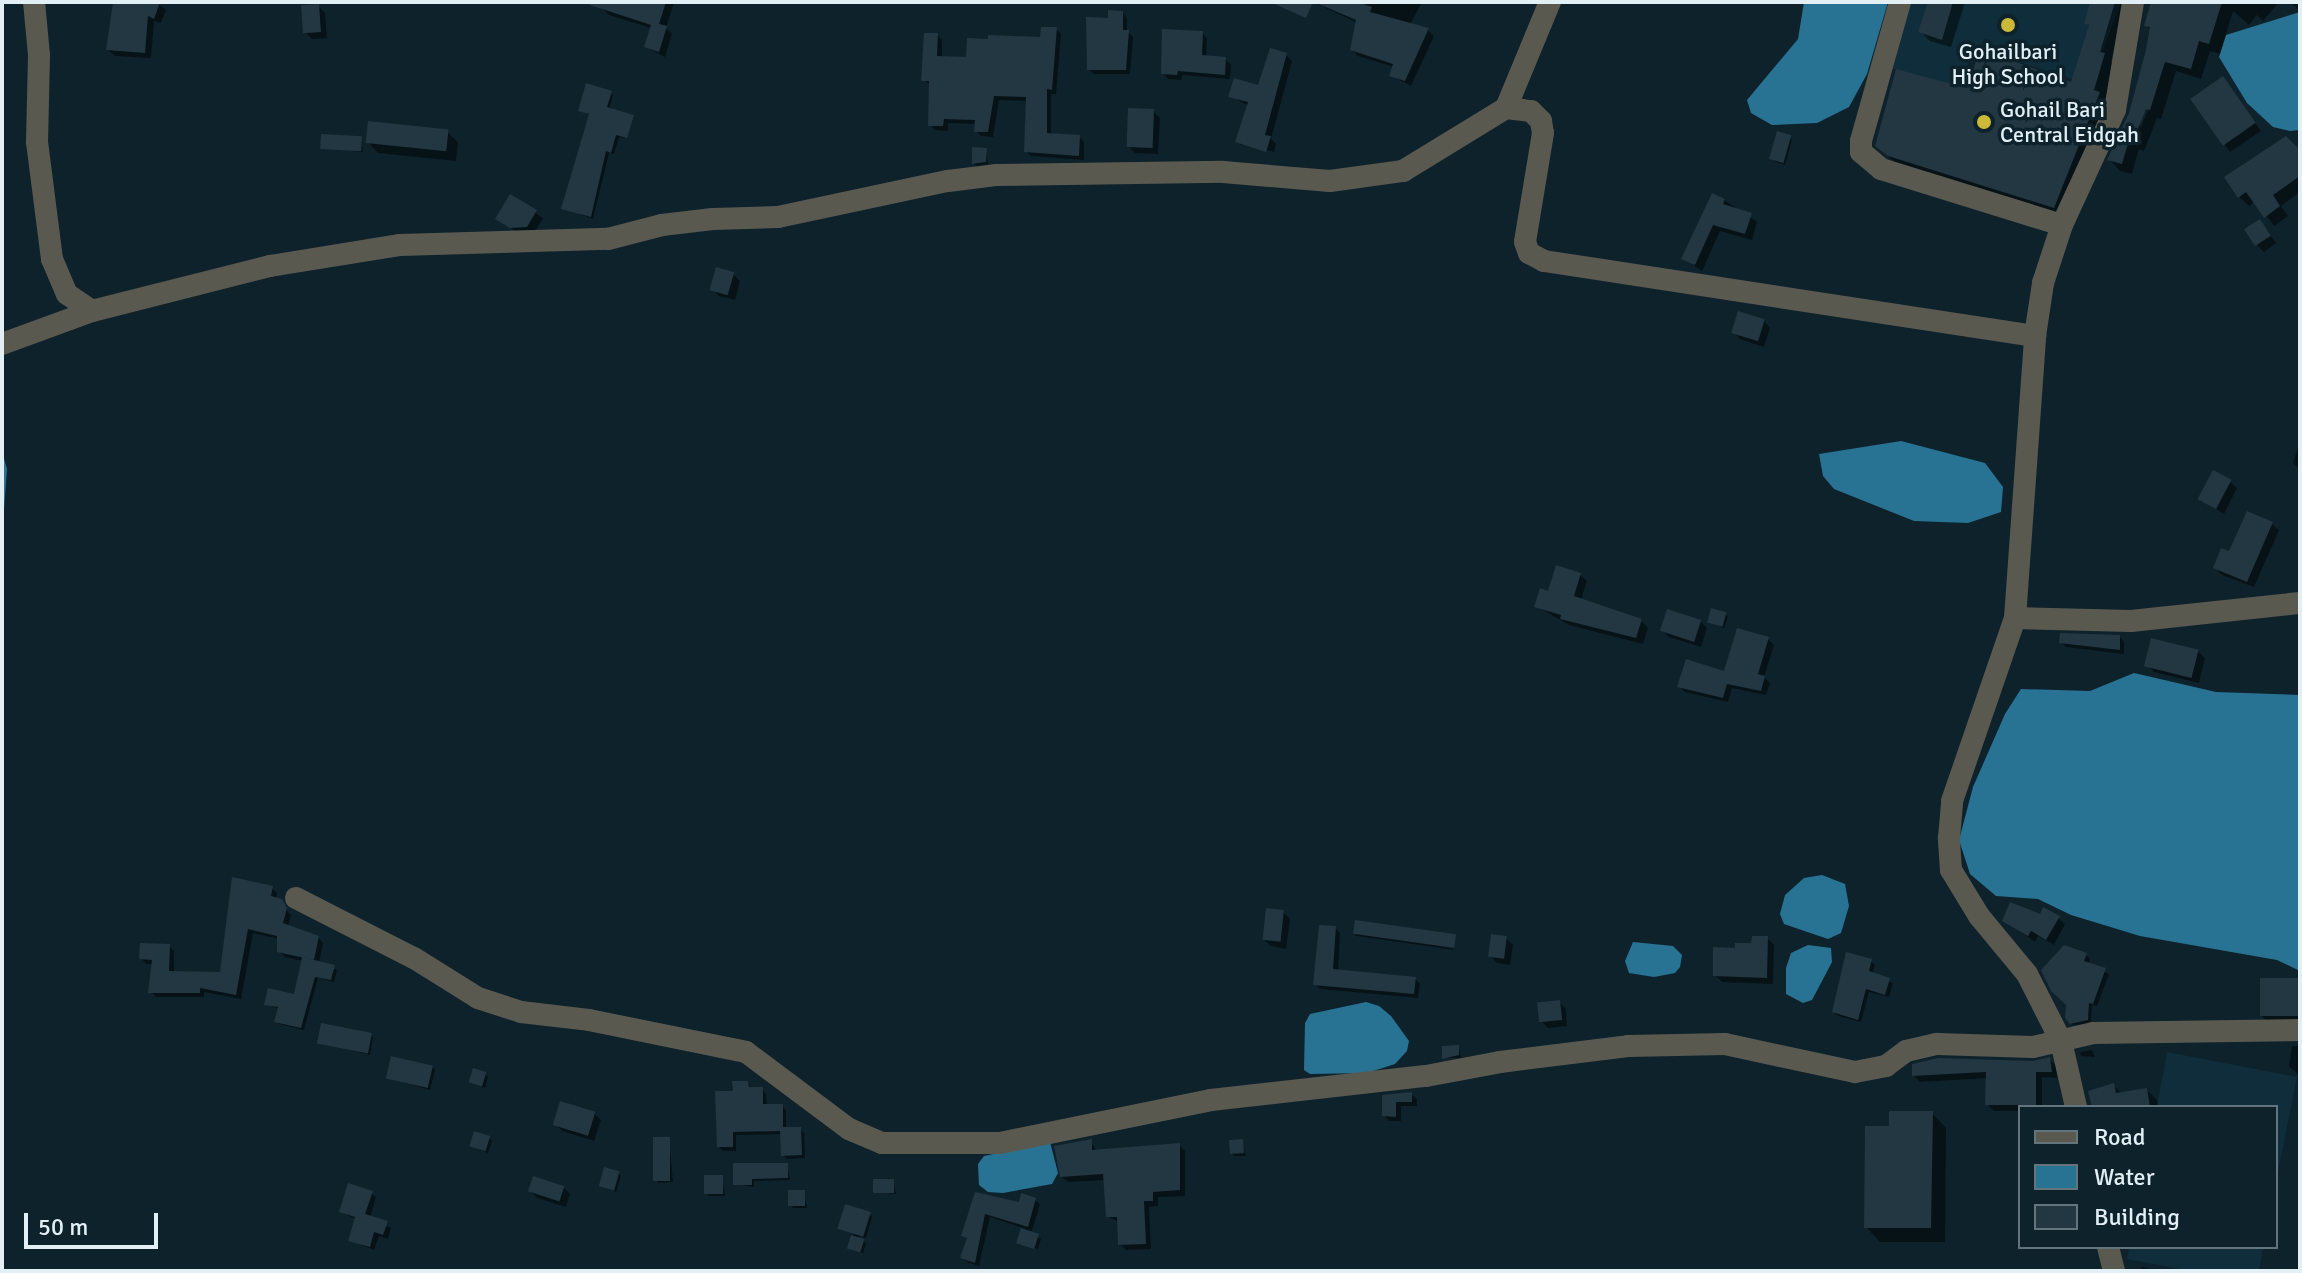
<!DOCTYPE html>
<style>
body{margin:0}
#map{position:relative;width:2302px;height:1273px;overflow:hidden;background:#0e222c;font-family:Signika,sans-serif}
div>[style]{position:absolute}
.built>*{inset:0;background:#0f2d3a}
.water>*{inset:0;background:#287394}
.shadow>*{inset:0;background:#0007;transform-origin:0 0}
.building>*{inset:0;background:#223742;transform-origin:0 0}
.minor>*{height:22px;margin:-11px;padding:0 11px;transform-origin:11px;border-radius:11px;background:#5a5950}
.dots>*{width:22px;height:22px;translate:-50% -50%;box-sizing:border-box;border:4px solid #0e222c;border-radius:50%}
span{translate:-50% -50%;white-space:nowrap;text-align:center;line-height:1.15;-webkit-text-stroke:7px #0e222c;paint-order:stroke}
.poi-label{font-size:22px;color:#e2eff5}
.left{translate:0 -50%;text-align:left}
.frame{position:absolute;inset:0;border:4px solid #e2eff5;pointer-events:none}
.legend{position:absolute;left:2018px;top:1105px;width:260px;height:144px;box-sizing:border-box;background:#0e222c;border:2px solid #63747c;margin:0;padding:10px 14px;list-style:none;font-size:24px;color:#e2eff5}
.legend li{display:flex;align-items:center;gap:16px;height:40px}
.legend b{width:40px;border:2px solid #63747c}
.scale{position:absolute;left:24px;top:1213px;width:134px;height:36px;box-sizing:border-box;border:4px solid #e2eff5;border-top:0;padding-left:10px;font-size:24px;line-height:28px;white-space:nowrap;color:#e2eff5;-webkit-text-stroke:6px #0e222c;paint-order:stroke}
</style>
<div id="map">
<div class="built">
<div style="clip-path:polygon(1909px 2px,2121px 2px,2091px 85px,1976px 48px,1958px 86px,1893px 69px)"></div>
<div style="clip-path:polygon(2167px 1052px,2297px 1077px,2276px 1182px,2276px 1107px,2157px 1107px)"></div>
<div style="clip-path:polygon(2129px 1247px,2263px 1247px,2259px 1271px,2190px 1271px,2127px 1259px)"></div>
</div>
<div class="water">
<div style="clip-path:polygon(1804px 2px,1888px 2px,1867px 74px,1849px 107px,1817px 123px,1772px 125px,1751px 113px,1747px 100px,1798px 39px)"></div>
<div style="clip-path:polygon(2300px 12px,2300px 130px,2290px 131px,2273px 127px,2247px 103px,2219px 57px,2226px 35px)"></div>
<div style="clip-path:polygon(1901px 441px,1985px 463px,2003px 487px,2001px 512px,1968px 523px,1914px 521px,1834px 489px,1823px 476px,1819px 454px)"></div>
<div style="clip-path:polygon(2px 451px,7px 469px,2px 536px)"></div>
<div style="clip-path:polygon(2134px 673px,2216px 692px,2300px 695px,2300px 971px,2277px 960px,2140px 936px,2071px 915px,2038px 899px,1996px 896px,1970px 874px,1959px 840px,1973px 787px,2005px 714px,2021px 689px,2090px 691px)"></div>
<div style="clip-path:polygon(1822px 875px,1845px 884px,1849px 906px,1841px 933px,1828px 939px,1784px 924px,1780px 914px,1785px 895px,1804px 878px)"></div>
<div style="clip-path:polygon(1633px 942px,1673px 946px,1682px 955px,1680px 967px,1675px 973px,1654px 977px,1629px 973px,1625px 961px)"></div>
<div style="clip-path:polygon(1808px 945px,1831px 948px,1832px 962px,1812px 1000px,1803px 1003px,1786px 994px,1786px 968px,1791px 953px)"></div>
<div style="clip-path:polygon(1366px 1002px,1379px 1006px,1391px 1016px,1409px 1041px,1407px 1051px,1395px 1064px,1367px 1073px,1310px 1074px,1304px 1070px,1305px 1023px,1310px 1014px)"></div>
<div style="clip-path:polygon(1050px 1142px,1058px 1173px,1052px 1184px,1003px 1193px,988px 1192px,979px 1185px,978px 1164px,984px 1156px)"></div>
</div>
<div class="shadow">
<div style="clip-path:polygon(114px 2px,156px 2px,166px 10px,161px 23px,154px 21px,151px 58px,115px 56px,108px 50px)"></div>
<div style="clip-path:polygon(604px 2px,674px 2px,666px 28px,672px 34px,665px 57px,646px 47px,651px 28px,609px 15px,602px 8px)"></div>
<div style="clip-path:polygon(1313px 2px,1422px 2px,1410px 25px,1428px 30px,1434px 36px,1411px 86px,1391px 75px,1394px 67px,1358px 56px,1352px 49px,1358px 23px)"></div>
<div style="clip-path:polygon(1930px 2px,1965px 2px,1951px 47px,1930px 41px,1921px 32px)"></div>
<div style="clip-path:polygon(2092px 2px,2128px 2px,2111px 61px,2115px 66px,2105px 100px,2109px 104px,2065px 218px,1901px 167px,1888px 156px,1969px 91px,2072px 84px,2090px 27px,2086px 23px)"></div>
<div style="clip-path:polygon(evenodd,2153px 2px,2279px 2px,2263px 21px,2257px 15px,2249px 25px,2233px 11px,2220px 54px,2210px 51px,2201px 79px,2176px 71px,2161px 119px,2157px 118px,2144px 151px,2139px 149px,2132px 174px,2120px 171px,2110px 160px,2131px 113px,2151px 30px,2146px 25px,2153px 2px,2148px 99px,2152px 100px,2140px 129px,2140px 118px,2148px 99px)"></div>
<div style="clip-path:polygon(2290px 2px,2300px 2px,2300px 11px)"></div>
<div style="clip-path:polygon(318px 6px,325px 13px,327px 38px,312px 39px,305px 32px)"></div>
<div style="clip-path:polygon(1123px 13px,1127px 18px,1127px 31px,1133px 37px,1130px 74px,1094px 74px,1089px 70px,1110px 20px)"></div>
<div style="clip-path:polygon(1056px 29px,1061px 34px,1056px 94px,1051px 94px,1051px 136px,1079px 137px,1084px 142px,1084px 160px,1031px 156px,1026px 151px,1028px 101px,999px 100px,993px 137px,981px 136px,976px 131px,977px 124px,948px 123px,948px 131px,935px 130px,930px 125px,931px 85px,924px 80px,937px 35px,942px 40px,942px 58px,968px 59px,1042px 39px)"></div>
<div style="clip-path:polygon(1202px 33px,1207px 38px,1206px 58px,1225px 59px,1231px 65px,1230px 79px,1182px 75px,1182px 80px,1168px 79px,1163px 73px)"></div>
<div style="clip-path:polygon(1286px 55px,1292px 61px,1271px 139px,1276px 144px,1274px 152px,1242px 142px,1242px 146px,1238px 141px,1249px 106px,1230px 96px,1260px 88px)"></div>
<div style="clip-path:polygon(2229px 86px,2261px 131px,2230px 152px,2192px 99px)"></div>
<div style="clip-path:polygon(610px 92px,613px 95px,609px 110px,631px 117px,625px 138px,619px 137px,614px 154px,609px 153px,593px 219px,563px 208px,590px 115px,580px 110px)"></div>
<div style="clip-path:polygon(1153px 111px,1160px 118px,1158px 154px,1135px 153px,1128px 146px)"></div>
<div style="clip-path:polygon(447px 132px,458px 142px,456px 161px,378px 153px,368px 142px)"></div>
<div style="clip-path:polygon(1790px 137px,1792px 140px,1785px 165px,1774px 161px,1771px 158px)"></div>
<div style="clip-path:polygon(361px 138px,363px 152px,322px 148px)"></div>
<div style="clip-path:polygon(986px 150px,988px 164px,976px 166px,974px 163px)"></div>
<div style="clip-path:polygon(2300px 152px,2300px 192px,2281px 206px,2288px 216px,2274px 226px,2255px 201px,2249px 206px,2239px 197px)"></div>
<div style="clip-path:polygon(511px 197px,543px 218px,534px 233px,519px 234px,498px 218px)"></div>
<div style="clip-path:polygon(1724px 200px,1757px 222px,1752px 240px,1720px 231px,1702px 271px,1684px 258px)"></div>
<div style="clip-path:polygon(2266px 229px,2276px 243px,2264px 252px,2257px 245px)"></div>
<div style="clip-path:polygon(733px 274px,740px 281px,735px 300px,719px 296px,713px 289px)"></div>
<div style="clip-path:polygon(1764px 321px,1770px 328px,1764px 347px,1740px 339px,1734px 332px)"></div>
<div style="clip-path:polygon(2300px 441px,2300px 469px,2293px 463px)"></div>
<div style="clip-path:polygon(2230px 482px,2237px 488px,2224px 514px,2200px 499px)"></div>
<div style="clip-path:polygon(2272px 524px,2279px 530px,2254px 587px,2222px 575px,2215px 568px)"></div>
<div style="clip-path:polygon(1580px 575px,1587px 581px,1581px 600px,1641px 621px,1648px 628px,1643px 644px,1569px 625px,1536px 606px,1549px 593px)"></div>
<div style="clip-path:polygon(1725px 614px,1728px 617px,1724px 628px,1709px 621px)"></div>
<div style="clip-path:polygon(1700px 621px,1707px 628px,1701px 647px,1669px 637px,1662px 630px)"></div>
<div style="clip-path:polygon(2120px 637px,2124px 642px,2124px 654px,2066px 647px,2061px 642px)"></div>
<div style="clip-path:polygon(1768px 639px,1774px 645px,1764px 677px,1770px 683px,1766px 695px,1732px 688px,1728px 702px,1685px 692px,1679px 686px,1725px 673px)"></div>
<div style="clip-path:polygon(2198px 651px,2205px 658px,2199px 683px,2154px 672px,2147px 665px)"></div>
<div style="clip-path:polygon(272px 888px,277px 893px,276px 899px,291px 915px,288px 927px,318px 937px,323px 943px,319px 963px,337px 970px,334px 982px,318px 978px,304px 1030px,279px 1024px,276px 1021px,279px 1009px,266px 1004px,295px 996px,303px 961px,285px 957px,279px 951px,279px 939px,253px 933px,241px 999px,204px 992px,204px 997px,156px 997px,151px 992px,154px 964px,146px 964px,141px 958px,169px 946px,174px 951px,174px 973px,222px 974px)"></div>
<div style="clip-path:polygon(1283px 912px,1290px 919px,1286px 949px,1271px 946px,1264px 940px)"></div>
<div style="clip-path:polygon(2040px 917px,2058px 918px,2065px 924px,2054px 945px,2038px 936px,2035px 942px,2005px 920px)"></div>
<div style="left:1357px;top:922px;width:99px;height:14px;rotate:8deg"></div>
<div style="clip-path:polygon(1335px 928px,1340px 933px,1338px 971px,1415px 979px,1420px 984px,1418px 998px,1320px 989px,1315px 984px)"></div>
<div style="clip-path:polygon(1506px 938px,1513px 945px,1510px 965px,1497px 963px,1491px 956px)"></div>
<div style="clip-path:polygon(1767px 938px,1774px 945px,1773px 984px,1722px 982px,1715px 975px,1737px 950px)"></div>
<div style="clip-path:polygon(2065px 948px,2086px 955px,2090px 959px,2088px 964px,2109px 974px,2097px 1006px,2092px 1005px,2091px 1023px,2073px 1025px,2069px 1022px)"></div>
<div style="clip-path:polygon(1871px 961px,1875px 965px,1872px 975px,1893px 983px,1889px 997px,1869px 992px,1861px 1022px,1838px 1016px,1834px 1012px)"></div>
<div style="clip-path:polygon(2300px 980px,2300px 1022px,2269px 1023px,2262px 1016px)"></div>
<div style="clip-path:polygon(1559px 1002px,1566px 1009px,1567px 1026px,1548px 1028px,1541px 1021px)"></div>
<div style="clip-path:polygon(371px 1035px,373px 1038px,370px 1055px,318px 1042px)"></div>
<div style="clip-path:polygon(2292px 1046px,2300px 1046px,2300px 1076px,2289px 1066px)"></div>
<div style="clip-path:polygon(1459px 1047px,1461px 1058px,1444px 1058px)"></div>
<div style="clip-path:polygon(2092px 1050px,2095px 1057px,2081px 1056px,2080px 1052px)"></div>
<div style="clip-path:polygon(2050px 1060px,2056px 1066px,2057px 1078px,2042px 1077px,2042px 1107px,2020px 1107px,2020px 1111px,1994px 1111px,1987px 1104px,1988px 1078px,1920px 1082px,1913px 1075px)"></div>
<div style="clip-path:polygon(432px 1067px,435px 1070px,430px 1090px,388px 1078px)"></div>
<div style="clip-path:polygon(485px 1074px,488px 1077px,485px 1088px,471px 1082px)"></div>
<div style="clip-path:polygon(748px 1083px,752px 1089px,762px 1089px,766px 1094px,767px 1106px,782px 1106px,786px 1110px,786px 1129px,800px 1129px,804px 1133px,805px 1158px,787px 1159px,783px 1155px,782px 1134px,736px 1135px,736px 1151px,723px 1151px,719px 1147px,735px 1093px)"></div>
<div style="clip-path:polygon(2113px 1085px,2122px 1094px,2147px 1090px,2157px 1100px,2158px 1107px,2094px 1107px)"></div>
<div style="clip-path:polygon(1411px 1094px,1417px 1099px,1417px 1106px,1401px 1106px,1401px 1121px,1389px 1121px,1384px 1115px,1384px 1097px)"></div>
<div style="clip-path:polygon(594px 1113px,601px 1120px,594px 1141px,562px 1131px,555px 1124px)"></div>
<div style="clip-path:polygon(1932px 1113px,1946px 1128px,1945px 1242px,1880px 1242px,1866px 1227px,1891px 1128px)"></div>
<div style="clip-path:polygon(489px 1138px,492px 1141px,488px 1153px,471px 1146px)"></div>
<div style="clip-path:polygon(669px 1139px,673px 1182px,658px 1183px,656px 1180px)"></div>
<div style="clip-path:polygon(1091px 1141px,1097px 1152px,1179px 1145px,1185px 1151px,1185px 1196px,1158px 1197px,1158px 1206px,1149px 1207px,1151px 1249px,1126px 1250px,1120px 1244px,1119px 1222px,1108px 1217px,1106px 1180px,1068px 1182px,1061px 1176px)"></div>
<div style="clip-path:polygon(1242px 1141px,1246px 1156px,1235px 1156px,1232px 1154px)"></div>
<div style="clip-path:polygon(787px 1165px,790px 1180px,754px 1181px,754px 1187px,735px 1184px)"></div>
<div style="clip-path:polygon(618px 1173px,621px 1176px,616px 1192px,601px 1185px)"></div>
<div style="clip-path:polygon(722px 1177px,725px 1196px,709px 1196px,706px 1193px)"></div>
<div style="clip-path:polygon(893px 1181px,896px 1194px,875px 1192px)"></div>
<div style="clip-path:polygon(563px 1187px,570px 1194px,566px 1207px,537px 1198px,530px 1191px)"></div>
<div style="clip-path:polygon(804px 1192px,807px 1208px,793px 1208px,791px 1205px)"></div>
<div style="clip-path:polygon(371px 1193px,376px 1197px,370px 1218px,391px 1228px,388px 1239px,379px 1236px,374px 1250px,350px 1240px,356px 1219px,341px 1212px)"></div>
<div style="clip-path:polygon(976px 1194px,1020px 1204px,1035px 1200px,1040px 1204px,1031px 1234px,1041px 1239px,1038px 1249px,1018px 1242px,1023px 1228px,990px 1217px,979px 1266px,967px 1262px,962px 1258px,968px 1240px,964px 1235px)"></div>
<div style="clip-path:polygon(870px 1214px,872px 1217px,866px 1238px,858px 1236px,866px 1243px,863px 1253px,852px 1250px,849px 1247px,853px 1234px,841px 1229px)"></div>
<div style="clip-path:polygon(2142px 1267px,2161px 1271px,2141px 1271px)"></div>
</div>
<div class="building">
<div style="clip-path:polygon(113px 2px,160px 2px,154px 19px,148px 16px,145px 53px,106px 50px)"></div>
<div style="clip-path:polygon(590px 2px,666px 2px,659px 24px,667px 26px,659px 52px,644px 47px,651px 25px,590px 5px)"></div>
<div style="clip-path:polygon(1270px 2px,1313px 2px,1306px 18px)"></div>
<div style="clip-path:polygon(1314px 2px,1357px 2px,1372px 7px,1370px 12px,1429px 28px,1405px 81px,1389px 76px,1393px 64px,1350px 50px,1356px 20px)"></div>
<div style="clip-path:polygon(1928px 2px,1953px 2px,1942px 40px,1918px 32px)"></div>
<div style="clip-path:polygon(2090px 2px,2115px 2px,2100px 52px,2105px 53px,2094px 90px,2100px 92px,2054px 208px,1888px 156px,1875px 146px,1896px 69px,1967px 88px,1980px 49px,2071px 82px,2089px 25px,2084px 24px)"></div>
<div style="clip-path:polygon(2151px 2px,2222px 2px,2209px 44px,2199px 41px,2191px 69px,2165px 62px,2150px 110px,2146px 109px,2133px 141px,2129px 140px,2122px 164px,2107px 160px,2129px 113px,2146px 50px,2150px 27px,2144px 26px)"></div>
<div style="left:319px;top:4px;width:28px;height:18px;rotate:86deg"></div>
<div style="clip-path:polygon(1108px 10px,1123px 11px,1123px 30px,1129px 30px,1126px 70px,1087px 70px,1086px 17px,1108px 18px)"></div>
<div style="clip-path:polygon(1041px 27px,1057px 27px,1052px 90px,1047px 89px,1047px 133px,1080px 135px,1079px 156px,1024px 152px,1026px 97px,994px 96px,988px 132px,974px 132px,975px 120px,944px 119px,943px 126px,928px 126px,929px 81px,921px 81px,924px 33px,938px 33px,937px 56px,966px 57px,967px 38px,988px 39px,988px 35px,1040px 37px)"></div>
<div style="clip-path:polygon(1162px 29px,1203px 31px,1202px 55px,1226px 57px,1225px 75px,1178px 71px,1177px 75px,1161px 74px)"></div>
<div style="clip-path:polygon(1270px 48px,1287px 53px,1265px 135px,1271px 136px,1266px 152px,1235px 142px,1248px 102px,1228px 97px,1234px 78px,1258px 85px)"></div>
<div style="left:2223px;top:76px;width:57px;height:40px;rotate:55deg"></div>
<div style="clip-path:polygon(586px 83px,612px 91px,607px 107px,634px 115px,627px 138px,616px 135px,611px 153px,606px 151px,591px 217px,561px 209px,589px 114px,578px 111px)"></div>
<div style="left:1128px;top:108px;width:26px;height:39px;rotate:2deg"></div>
<div style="left:368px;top:121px;width:81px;height:22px;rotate:6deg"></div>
<div style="left:1777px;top:131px;width:15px;height:29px;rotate:16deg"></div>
<div style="left:321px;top:134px;width:41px;height:15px;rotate:3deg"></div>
<div style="clip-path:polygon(2286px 136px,2300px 150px,2300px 176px,2273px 195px,2280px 206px,2264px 218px,2246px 192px,2238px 198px,2224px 177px)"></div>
<div style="clip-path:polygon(972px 147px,987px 148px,986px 162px,972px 164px)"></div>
<div style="clip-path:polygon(1712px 193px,1725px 199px,1723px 204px,1752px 213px,1745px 234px,1713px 225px,1695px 265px,1681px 259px)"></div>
<div style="clip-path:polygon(510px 194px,537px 210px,527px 227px,510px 228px,495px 219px)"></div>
<div style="left:2260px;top:219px;width:20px;height:19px;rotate:57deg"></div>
<div style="left:716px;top:267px;width:19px;height:24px;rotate:16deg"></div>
<div style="left:1738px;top:311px;width:28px;height:23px;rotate:17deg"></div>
<div style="left:2213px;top:470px;width:21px;height:33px;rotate:28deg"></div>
<div style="clip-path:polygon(2247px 511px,2273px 522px,2247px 582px,2213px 568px,2221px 548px,2229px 551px)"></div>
<div style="clip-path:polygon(1556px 565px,1581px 573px,1574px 596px,1642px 619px,1636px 638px,1560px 619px,1561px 615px,1534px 607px,1540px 588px,1548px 591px)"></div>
<div style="left:1711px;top:608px;width:16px;height:15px;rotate:15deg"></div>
<div style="left:1667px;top:609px;width:36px;height:23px;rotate:18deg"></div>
<div style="clip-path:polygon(1737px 628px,1769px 637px,1758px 674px,1765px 676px,1761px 691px,1727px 684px,1723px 698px,1677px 687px,1686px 659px,1724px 671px)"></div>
<div style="clip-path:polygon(2060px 633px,2120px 635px,2120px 650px,2059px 643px)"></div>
<div style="left:2151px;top:638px;width:49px;height:29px;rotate:14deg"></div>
<div style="clip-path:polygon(232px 877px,273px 886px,271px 896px,282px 899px,287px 908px,283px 923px,319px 936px,314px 960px,277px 952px,277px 936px,248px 929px,236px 995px,200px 988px,200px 993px,148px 993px,152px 960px,139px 959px,140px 943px,170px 944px,169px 971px,220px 972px)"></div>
<div style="clip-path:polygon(2010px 902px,2040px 914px,2043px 907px,2060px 916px,2046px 940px,2031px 931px,2028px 936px,2002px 921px)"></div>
<div style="left:1266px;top:908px;width:18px;height:32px;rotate:6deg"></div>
<div style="left:1355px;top:920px;width:102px;height:14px;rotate:8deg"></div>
<div style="clip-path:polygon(1319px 925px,1336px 926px,1333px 969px,1416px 977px,1414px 994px,1313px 985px)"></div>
<div style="left:1491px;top:934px;width:16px;height:23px;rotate:7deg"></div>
<div style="clip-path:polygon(1752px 936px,1768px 936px,1767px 978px,1713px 976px,1713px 947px,1735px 948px,1735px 943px,1751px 943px)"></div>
<div style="clip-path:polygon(2064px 945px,2087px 953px,2084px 961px,2106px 968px,2093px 1004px,2089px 1003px,2088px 1020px,2070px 1024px,2065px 1018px,2066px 1005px,2051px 991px,2041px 970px)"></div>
<div style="clip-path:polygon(1846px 952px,1872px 959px,1869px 971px,1890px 978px,1885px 995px,1866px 989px,1858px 1020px,1832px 1012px)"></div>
<div style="clip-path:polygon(302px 957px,335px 965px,331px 980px,315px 977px,301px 1028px,274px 1022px,278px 1007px,264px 1005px,268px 988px,294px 994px)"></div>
<div style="left:2300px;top:978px;width:38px;height:40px;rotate:90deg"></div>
<div style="left:1560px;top:1000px;width:20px;height:23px;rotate:84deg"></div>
<div style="left:321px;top:1023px;width:52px;height:21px;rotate:11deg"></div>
<div style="clip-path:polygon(1459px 1045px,1459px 1055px,1442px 1059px,1442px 1046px)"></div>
<div style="left:391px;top:1056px;width:43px;height:23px;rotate:13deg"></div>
<div style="clip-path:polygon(2050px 1057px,2052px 1072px,2036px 1072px,2036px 1105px,1985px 1105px,1986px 1072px,1912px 1076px,1912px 1064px,1938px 1058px,2033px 1061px)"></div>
<div style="left:473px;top:1068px;width:14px;height:15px;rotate:17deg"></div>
<div style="clip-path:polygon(732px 1081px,748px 1081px,749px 1087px,763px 1087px,763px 1104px,783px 1104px,783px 1127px,801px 1127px,802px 1155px,781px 1156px,780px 1131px,733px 1132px,733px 1147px,717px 1147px,715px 1091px,733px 1091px)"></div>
<div style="clip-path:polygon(2114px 1083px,2116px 1093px,2147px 1088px,2150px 1107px,2092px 1107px,2088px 1091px)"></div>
<div style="clip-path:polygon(1412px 1092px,1412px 1102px,1396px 1102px,1396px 1117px,1382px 1116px,1382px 1095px)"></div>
<div style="left:560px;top:1101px;width:37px;height:25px;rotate:17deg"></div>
<div style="clip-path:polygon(1889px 1111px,1933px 1111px,1931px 1228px,1864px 1228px,1865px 1126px,1889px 1126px)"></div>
<div style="left:474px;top:1131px;width:17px;height:16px;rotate:17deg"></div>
<div style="left:653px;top:1137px;width:17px;height:44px"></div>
<div style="clip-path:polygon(1092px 1139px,1092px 1150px,1180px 1143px,1180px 1190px,1153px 1192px,1153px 1201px,1144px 1201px,1146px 1244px,1118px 1245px,1117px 1217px,1106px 1217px,1103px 1174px,1060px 1177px,1054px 1146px)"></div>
<div style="left:1243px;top:1139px;width:14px;height:14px;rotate:86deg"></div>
<div style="clip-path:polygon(733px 1163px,788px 1163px,788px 1178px,752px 1179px,752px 1185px,733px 1185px)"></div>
<div style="left:604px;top:1167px;width:16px;height:20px;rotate:15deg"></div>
<div style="left:723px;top:1175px;width:19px;height:19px;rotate:90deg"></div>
<div style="left:533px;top:1176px;width:33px;height:16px;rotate:18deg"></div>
<div style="left:873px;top:1179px;width:21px;height:14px"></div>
<div style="clip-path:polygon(348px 1183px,373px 1191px,365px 1214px,388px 1221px,383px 1235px,374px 1232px,370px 1247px,348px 1241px,355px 1217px,339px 1212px)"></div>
<div style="left:805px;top:1190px;width:16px;height:17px;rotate:90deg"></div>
<div style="clip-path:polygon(975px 1192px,1019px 1202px,1021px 1193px,1036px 1198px,1028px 1227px,985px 1214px,975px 1263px,960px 1258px,967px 1238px,961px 1236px)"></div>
<div style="left:845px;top:1204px;width:27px;height:26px;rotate:17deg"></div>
<div style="left:1021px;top:1228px;width:19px;height:16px;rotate:18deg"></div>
<div style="left:851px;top:1235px;width:14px;height:14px;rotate:17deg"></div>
</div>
<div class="minor">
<div style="left:34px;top:2px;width:53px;rotate:84.6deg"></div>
<div style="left:39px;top:55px;width:87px;rotate:91.3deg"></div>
<div style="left:37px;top:142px;width:118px;rotate:82.7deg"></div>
<div style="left:52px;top:259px;width:38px;rotate:67deg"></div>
<div style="left:67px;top:294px;width:30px;rotate:34deg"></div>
<div style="left:1900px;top:2px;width:144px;rotate:105.7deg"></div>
<div style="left:1861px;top:141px;width:11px;rotate:90deg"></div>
<div style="left:1861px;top:152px;width:26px;rotate:40deg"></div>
<div style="left:1881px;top:169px;width:189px;rotate:17.2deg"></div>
<div style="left:1506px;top:108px;width:25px;rotate:7deg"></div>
<div style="left:1531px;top:111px;width:14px;rotate:45deg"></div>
<div style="left:1541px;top:121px;width:12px;rotate:81deg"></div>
<div style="left:1543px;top:133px;width:110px;rotate:99.4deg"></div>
<div style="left:1525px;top:242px;width:12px;rotate:70deg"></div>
<div style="left:1529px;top:253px;width:17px;rotate:28deg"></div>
<div style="left:1544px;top:261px;width:497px;rotate:8.7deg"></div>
<div style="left:2px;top:344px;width:96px;rotate:-20.1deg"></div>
<div style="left:92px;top:311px;width:184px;rotate:-14.2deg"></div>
<div style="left:270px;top:266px;width:132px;rotate:-9.2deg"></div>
<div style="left:400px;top:245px;width:208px;rotate:-1.7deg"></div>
<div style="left:608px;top:239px;width:56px;rotate:-14.5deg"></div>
<div style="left:662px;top:225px;width:51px;rotate:-6.7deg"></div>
<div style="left:713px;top:219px;width:65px;rotate:-1.8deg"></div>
<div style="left:778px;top:217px;width:174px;rotate:-12deg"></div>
<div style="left:948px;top:181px;width:48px;rotate:-7.1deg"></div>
<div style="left:996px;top:175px;width:227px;rotate:-0.8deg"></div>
<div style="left:1223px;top:172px;width:107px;rotate:4.8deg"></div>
<div style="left:1330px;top:181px;width:74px;rotate:-7.8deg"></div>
<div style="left:1403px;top:171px;width:121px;rotate:-31.5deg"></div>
<div style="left:1506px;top:108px;width:115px;rotate:-67.5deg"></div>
<div style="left:2015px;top:618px;width:116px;rotate:1.5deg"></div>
<div style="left:2131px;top:621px;width:170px;rotate:-6.1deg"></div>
<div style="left:296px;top:898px;width:132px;rotate:27deg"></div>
<div style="left:414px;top:958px;width:75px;rotate:32deg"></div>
<div style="left:478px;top:998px;width:45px;rotate:18deg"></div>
<div style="left:521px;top:1012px;width:68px;rotate:6.7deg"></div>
<div style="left:589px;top:1020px;width:160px;rotate:11.5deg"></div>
<div style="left:746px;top:1052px;width:129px;rotate:36.8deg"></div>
<div style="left:849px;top:1129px;width:36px;rotate:23deg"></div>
<div style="left:882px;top:1143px;width:118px"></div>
<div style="left:1000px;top:1143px;width:215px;rotate:-11.5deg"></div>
<div style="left:1211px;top:1100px;width:216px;rotate:-6.4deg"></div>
<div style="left:1426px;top:1076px;width:75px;rotate:-10.7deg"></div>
<div style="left:1500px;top:1062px;width:129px;rotate:-7.1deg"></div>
<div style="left:1628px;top:1046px;width:97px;rotate:-1.2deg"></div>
<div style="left:1725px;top:1044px;width:133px;rotate:12.2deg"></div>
<div style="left:1855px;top:1072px;width:32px;rotate:-11deg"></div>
<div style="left:1886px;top:1066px;width:25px;rotate:-37deg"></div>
<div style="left:1906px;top:1051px;width:32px;rotate:-13deg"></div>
<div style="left:1937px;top:1044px;width:96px;rotate:1.8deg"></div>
<div style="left:2033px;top:1047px;width:62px;rotate:-13.1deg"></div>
<div style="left:2093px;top:1033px;width:207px;rotate:-0.8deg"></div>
<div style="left:2076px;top:1107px;width:68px;rotate:-102.8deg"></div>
<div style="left:2061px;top:1041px;width:75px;rotate:-116.9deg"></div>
<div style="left:2027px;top:974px;width:75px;rotate:-129.6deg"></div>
<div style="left:1979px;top:916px;width:54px;rotate:-121.3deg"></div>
<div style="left:1951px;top:870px;width:32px;rotate:-94deg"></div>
<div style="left:1949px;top:838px;width:37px;rotate:-85deg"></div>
<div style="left:1952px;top:801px;width:194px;rotate:-71deg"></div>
<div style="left:2015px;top:618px;width:283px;rotate:-85.9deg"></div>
<div style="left:2035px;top:336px;width:54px;rotate:-81.4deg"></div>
<div style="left:2043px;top:283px;width:61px;rotate:-71.9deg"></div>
<div style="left:2062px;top:225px;width:127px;rotate:-65.3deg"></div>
<div style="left:2115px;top:110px;width:109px;rotate:-80.5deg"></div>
<div style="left:2108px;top:1247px;width:25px;rotate:76deg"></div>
</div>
<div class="dots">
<div style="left:2008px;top:25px;background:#ccb938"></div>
<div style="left:1984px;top:122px;background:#ccb938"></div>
</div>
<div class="poi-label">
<span style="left:2008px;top:64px">Gohailbari<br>High School</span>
<span class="left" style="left:2000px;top:122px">Gohail Bari<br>Central Eidgah</span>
</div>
<div class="frame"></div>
<ul class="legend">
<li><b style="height:10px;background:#5a5950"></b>Road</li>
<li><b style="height:22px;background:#287394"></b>Water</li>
<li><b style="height:22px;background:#223742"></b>Building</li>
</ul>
<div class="scale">50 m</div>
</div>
